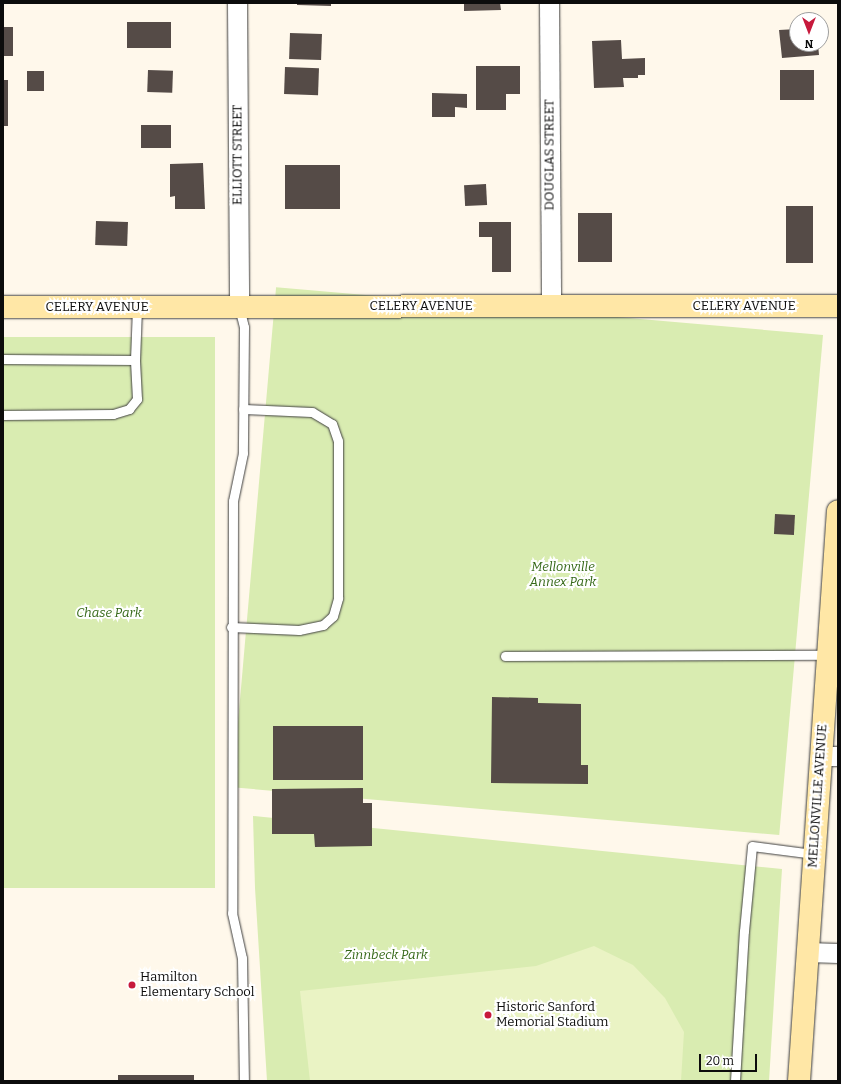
<!DOCTYPE html>
<style>
body{margin:0}
#map{position:relative;width:841px;height:1084px;overflow:hidden;background:#fff8eb;font-family:Bitter,serif}
div>[style]{position:absolute}
.green>*{inset:0;background:#d9ecb1;transform-origin:0 0}
.pitch>*{inset:0;background:#eaf3c4}
.building>*{inset:0;background:#554b47;transform-origin:0 0}
.roads{filter:drop-shadow(0 0 1px #3f3f3f) drop-shadow(0 0 1px #3f3f3f)}
.lane>*{height:9px;margin:-4.5px;padding:0 4.5px;transform-origin:4.5px;border-radius:4.5px;background:#fff}
.street>*{height:19px;margin:-9.5px;padding:0 9.5px;transform-origin:9.5px;border-radius:9.5px;background:#fff}
.secondary>*{height:22px;margin:-11px;padding:0 11px;transform-origin:11px;border-radius:11px;background:#ffe7a6}
.dots>*{width:11px;height:11px;translate:-50% -50%;box-sizing:border-box;border:2px solid #fff;border-radius:50%}
span{translate:-50% -50%;white-space:nowrap;text-align:center;line-height:1.15;-webkit-text-stroke:4px #fff;paint-order:stroke}
.street-label{font-size:13px;color:#0c0c0c}
.park-label{font-size:13px;color:#356817;font-style:italic}
.poi-label{font-size:13px;color:#0c0c0c}
.left{translate:0 -50%;text-align:left}
.frame{position:absolute;inset:0;border:4px solid #0c0c0c;pointer-events:none}
.north{position:absolute;left:789px;top:12px;width:40px;height:40px;box-sizing:border-box;background:#fff;border:1px solid #9e9e9e;border-radius:50%;rotate:180deg;font-size:11px;font-weight:700;line-height:16px;text-align:center;color:#0c0c0c}
.north::after{content:'';display:block;margin:auto;width:14px;height:18px;background:#c7193c;clip-path:polygon(50% 0,100% 100%,50% 72%,0 100%)}
.scale{position:absolute;left:699px;top:1054px;width:58px;height:18px;box-sizing:border-box;border:2px solid #0c0c0c;border-top:0;padding-left:5px;font-size:12px;line-height:14px;white-space:nowrap;color:#0c0c0c;-webkit-text-stroke:3px #fff;paint-order:stroke}
</style>
<div id="map">
<div class="green">
<div style="left:823px;top:335px;width:502px;height:549px;rotate:95deg"></div>
<div style="left:215px;top:337px;width:551px;height:212px;rotate:90deg"></div>
<div style="clip-path:polygon(253px 816px,782px 869px,769px 1081px,267px 1081px,255px 888px)"></div>
</div>
<div class="pitch">
<div style="clip-path:polygon(594px 946px,633px 965px,665px 998px,684px 1032px,681px 1081px,310px 1081px,300px 991px,536px 966px)"></div>
</div>
<div class="building">
<div style="clip-path:polygon(297px 3px,331px 3px,331px 6px,297px 5px)"></div>
<div style="clip-path:polygon(464px 3px,500px 3px,501px 10px,464px 11px)"></div>
<div style="left:127px;top:22px;width:44px;height:26px"></div>
<div style="left:3px;top:27px;width:10px;height:29px"></div>
<div style="clip-path:polygon(797px 29px,797px 44px,818px 44px,819px 55px,782px 58px,779px 30px)"></div>
<div style="left:290px;top:33px;width:32px;height:26px;rotate:2deg"></div>
<div style="clip-path:polygon(621px 40px,622px 59px,645px 58px,645px 75px,638px 75px,638px 78px,623px 78px,624px 87px,594px 88px,592px 41px)"></div>
<div style="clip-path:polygon(476px 66px,520px 66px,520px 94px,506px 94px,506px 110px,476px 110px)"></div>
<div style="left:285px;top:67px;width:34px;height:27px;rotate:2deg"></div>
<div style="left:148px;top:70px;width:25px;height:22px;rotate:2deg"></div>
<div style="left:780px;top:70px;width:34px;height:30px"></div>
<div style="left:27px;top:71px;width:17px;height:20px"></div>
<div style="left:3px;top:80px;width:5px;height:46px"></div>
<div style="clip-path:polygon(432px 93px,467px 94px,467px 108px,455px 107px,455px 117px,432px 117px)"></div>
<div style="left:141px;top:125px;width:30px;height:23px"></div>
<div style="clip-path:polygon(203px 163px,205px 209px,175px 209px,175px 196px,170px 197px,170px 164px)"></div>
<div style="left:285px;top:165px;width:55px;height:44px"></div>
<div style="left:486px;top:184px;width:21px;height:22px;rotate:87deg"></div>
<div style="left:786px;top:206px;width:27px;height:57px"></div>
<div style="left:578px;top:213px;width:34px;height:49px"></div>
<div style="left:96px;top:221px;width:32px;height:24px;rotate:2deg"></div>
<div style="clip-path:polygon(479px 222px,511px 222px,511px 272px,492px 272px,492px 237px,479px 237px)"></div>
<div style="left:775px;top:514px;width:20px;height:20px;rotate:3deg"></div>
<div style="clip-path:polygon(492px 697px,538px 698px,538px 703px,581px 704px,581px 765px,588px 765px,588px 784px,491px 783px)"></div>
<div style="left:273px;top:726px;width:90px;height:54px"></div>
<div style="clip-path:polygon(363px 788px,363px 803px,372px 803px,372px 846px,315px 847px,314px 834px,272px 834px,272px 789px)"></div>
<div style="left:118px;top:1075px;width:76px;height:6px"></div>
</div>
<div class="roads">
<div class="lane">
<div style="left:239px;top:307px;width:21px;rotate:76deg"></div>
<div style="left:244px;top:327px;width:126px;rotate:90.5deg"></div>
<div style="left:243px;top:453px;width:49px;rotate:101.8deg"></div>
<div style="left:233px;top:501px;width:412px;rotate:90.1deg"></div>
<div style="left:232px;top:913px;width:46px;rotate:77.5deg"></div>
<div style="left:242px;top:958px;width:123px;rotate:89.1deg"></div>
<div style="left:3px;top:359px;width:132px;rotate:0.4deg"></div>
<div style="left:3px;top:415px;width:110px;rotate:-0.5deg"></div>
<div style="left:113px;top:414px;width:17px;rotate:-17deg"></div>
<div style="left:129px;top:409px;width:13px;rotate:-51deg"></div>
<div style="left:137px;top:399px;width:39px;rotate:-93deg"></div>
<div style="left:135px;top:360px;width:53px;rotate:-87.8deg"></div>
<div style="left:231px;top:627px;width:68px;rotate:2.5deg"></div>
<div style="left:299px;top:630px;width:25px;rotate:-12deg"></div>
<div style="left:323px;top:625px;width:13px;rotate:-42deg"></div>
<div style="left:333px;top:616px;width:19px;rotate:-74deg"></div>
<div style="left:338px;top:598px;width:157px;rotate:-90deg"></div>
<div style="left:338px;top:441px;width:18px;rotate:-109deg"></div>
<div style="left:332px;top:424px;width:23px;rotate:-149deg"></div>
<div style="left:312px;top:412px;width:69px;rotate:-177.5deg"></div>
<div style="left:505px;top:656px;width:323px;rotate:-0.2deg"></div>
<div style="left:735px;top:1081px;width:150px;rotate:-86.6deg"></div>
<div style="left:744px;top:931px;width:85px;rotate:-84.6deg"></div>
<div style="left:752px;top:846px;width:63px;rotate:7.4deg"></div>
</div>
<div class="street">
<div style="left:237px;top:3px;width:304px;rotate:89.6deg"></div>
<div style="left:549px;top:3px;width:303px;rotate:89.6deg"></div>
<div style="left:820px;top:756px;width:18px"></div>
<div style="left:807px;top:952px;width:31px;rotate:2deg"></div>
</div>
<div class="secondary">
<div style="left:3px;top:307px;width:835px;rotate:-0.07deg"></div>
<div style="left:799px;top:1081px;width:571px;rotate:-86.09deg"></div>
</div>
</div>
<div class="dots">
<div style="left:132px;top:985px;background:#c7193c"></div>
<div style="left:488px;top:1015px;background:#c7193c"></div>
</div>
<div class="street-label">
<span style="left:238px;top:155px;rotate:-90deg">ELLIOTT STREET</span>
<span style="left:550px;top:155px;rotate:-90deg">DOUGLAS STREET</span>
<span style="left:421px;top:306px">CELERY AVENUE</span>
<span style="left:744px;top:306px">CELERY AVENUE</span>
<span style="left:97px;top:307px">CELERY AVENUE</span>
<span style="left:818px;top:796px;rotate:-86deg">MELLONVILLE AVENUE</span>
</div>
<div class="park-label">
<span style="left:563px;top:575px">Mellonville<br>Annex Park</span>
<span style="left:109px;top:613px">Chase Park</span>
<span style="left:386px;top:955px">Zinnbeck Park</span>
</div>
<div class="poi-label">
<span class="left" style="left:140px;top:985px">Hamilton<br>Elementary School</span>
<span class="left" style="left:496px;top:1015px">Historic Sanford<br>Memorial Stadium</span>
</div>
<div class="frame"></div>
<div class="north">N</div>
<div class="scale">20 m</div>
</div>
